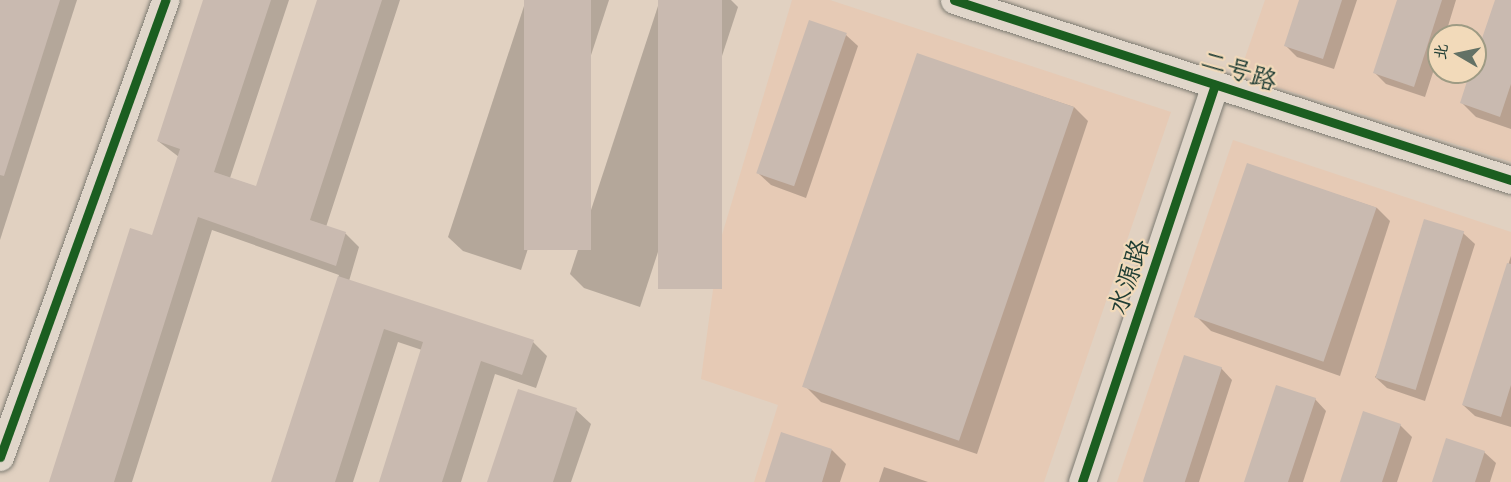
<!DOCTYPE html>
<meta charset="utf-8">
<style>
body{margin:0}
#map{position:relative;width:1511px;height:482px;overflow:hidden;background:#e1d1c1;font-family:Itim,"LXGW WenKai TC",sans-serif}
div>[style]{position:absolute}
.built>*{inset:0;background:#e6cab5}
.shadow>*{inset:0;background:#0003}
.building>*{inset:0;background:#c9bab0;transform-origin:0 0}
.roads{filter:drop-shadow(0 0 2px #7c7a71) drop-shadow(0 0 2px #7c7a71)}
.minor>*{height:27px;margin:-13.5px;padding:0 13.5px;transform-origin:13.5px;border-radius:13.5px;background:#e0d6ca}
.cycleway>*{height:9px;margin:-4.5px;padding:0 4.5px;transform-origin:4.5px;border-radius:4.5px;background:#1b5e20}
span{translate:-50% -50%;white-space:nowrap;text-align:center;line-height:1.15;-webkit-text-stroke:4.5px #f2daba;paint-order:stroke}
.street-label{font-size:26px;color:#1f3d34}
.north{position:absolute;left:1427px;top:24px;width:60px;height:60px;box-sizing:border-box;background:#f2daba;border:2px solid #9e9b84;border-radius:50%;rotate:279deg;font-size:16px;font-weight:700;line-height:24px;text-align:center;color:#1f3d34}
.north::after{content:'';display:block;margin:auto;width:21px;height:27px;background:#637165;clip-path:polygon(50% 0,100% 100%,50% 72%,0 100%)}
</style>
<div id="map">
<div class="built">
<div style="clip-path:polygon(792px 0,830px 0,1171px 112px,1044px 482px,754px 482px,778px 405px,701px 379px,719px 245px)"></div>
<div style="clip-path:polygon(evenodd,1265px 0,1511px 0,1511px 162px,1239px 75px,1265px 0,1439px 36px,1475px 36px,1475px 72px,1439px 72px,1439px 36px)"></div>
<div style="clip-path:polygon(1233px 140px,1511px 232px,1511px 482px,1117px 482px)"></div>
</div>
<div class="shadow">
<div style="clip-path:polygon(0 0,77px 0,0 240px)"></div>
<div style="clip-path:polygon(204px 0,289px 0,230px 178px,257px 187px,319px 0,400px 0,326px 227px,346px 234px,359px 247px,349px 281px,533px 342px,547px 356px,536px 388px,495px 374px,461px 482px,380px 482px,422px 350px,398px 342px,353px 482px,273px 482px,339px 275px,212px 230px,132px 482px,51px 482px,153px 237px,179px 157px,158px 141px)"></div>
<div style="clip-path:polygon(526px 0,609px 0,521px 270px,463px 251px,448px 237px)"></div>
<div style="clip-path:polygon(660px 0,731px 0,738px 7px,640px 307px,584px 288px,570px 274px)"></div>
<div style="clip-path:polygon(1301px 0,1357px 0,1334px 69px,1297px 57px,1286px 46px)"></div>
<div style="clip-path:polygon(1398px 0,1456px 0,1445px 36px,1439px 36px,1439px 54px,1425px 97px,1386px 84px,1375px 73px)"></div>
<div style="clip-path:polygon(1496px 0,1511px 0,1511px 129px,1476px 117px,1462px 103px)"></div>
<div style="clip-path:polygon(846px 35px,858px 46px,806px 198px,771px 185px,759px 174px)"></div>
<div style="clip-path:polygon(918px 55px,1074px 107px,1088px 121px,977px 454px,821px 402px,807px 388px)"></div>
<div style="clip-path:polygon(1248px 165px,1377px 208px,1390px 221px,1340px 376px,1211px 331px,1198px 318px)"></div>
<div style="clip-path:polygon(1463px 233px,1475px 244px,1425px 401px,1387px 388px,1375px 377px)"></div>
<div style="clip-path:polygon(1511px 256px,1511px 427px,1475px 416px,1463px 405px)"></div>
<div style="clip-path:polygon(1221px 368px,1232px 380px,1199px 482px,1144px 482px)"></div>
<div style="clip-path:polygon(1315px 399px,1326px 411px,1303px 482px,1246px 482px)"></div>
<div style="clip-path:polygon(576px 410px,591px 424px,571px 482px,489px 482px)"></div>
<div style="clip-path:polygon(1400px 425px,1412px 437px,1397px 482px,1342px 482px)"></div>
<div style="clip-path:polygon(832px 450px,846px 464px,840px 482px,766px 482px)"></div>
<div style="clip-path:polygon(1484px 452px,1496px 463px,1490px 482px,1434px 482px)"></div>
<div style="clip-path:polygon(884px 467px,928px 482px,879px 482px)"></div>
</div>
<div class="building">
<div style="clip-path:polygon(0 0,60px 0,4px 176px,0 175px)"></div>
<div style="clip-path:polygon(203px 0,271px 0,214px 172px,256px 186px,317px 0,382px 0,310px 220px,346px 232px,336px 266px,198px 217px,114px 482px,49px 482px,130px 228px,152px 235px,180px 149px,157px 141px)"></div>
<div style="left:524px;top:0;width:67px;height:250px"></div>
<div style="left:658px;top:0;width:64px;height:289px"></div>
<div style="clip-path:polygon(1299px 0,1342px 0,1323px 59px,1284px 46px)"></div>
<div style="clip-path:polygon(1397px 0,1442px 0,1414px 87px,1373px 73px)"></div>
<div style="clip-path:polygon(1495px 0,1511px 0,1511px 84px,1500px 117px,1460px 103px,1470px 72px,1475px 72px,1475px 59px)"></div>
<div style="left:809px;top:20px;width:40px;height:162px;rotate:19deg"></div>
<div style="left:917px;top:53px;width:166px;height:353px;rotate:19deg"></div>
<div style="left:1247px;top:163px;width:137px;height:163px;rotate:19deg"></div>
<div style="left:1424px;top:219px;width:42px;height:166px;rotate:17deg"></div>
<div style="clip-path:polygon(1507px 263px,1511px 264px,1511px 385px,1501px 417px,1462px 405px)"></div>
<div style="clip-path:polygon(338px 276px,534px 340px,522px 375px,481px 361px,442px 482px,379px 482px,423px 342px,384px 329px,335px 482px,271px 482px)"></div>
<div style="left:1184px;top:355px;width:40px;height:133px;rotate:18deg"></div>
<div style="clip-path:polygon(1276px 385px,1316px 398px,1288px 482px,1244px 482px)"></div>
<div style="clip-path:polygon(518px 389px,577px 408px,553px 482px,487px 482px)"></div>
<div style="clip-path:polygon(1363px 411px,1401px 424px,1382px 482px,1340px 482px)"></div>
<div style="clip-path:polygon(781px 432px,832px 449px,822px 482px,765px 482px)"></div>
<div style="clip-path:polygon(1446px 438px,1485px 451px,1475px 482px,1432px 482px)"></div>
</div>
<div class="roads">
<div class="minor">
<div style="left:954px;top:0;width:585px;rotate:17.91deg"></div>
<div style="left:0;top:457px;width:486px;rotate:-70.1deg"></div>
<div style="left:1082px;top:482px;width:419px;rotate:-71.5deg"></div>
</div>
</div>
<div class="cycleway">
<div style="left:954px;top:0;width:585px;rotate:17.91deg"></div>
<div style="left:0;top:457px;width:486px;rotate:-70.1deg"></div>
<div style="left:1082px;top:482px;width:419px;rotate:-71.5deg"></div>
</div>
<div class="street-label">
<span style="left:1239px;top:71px;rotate:18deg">二号路</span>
<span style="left:1129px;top:277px;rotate:-72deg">水源路</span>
</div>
<div class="north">北</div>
</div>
